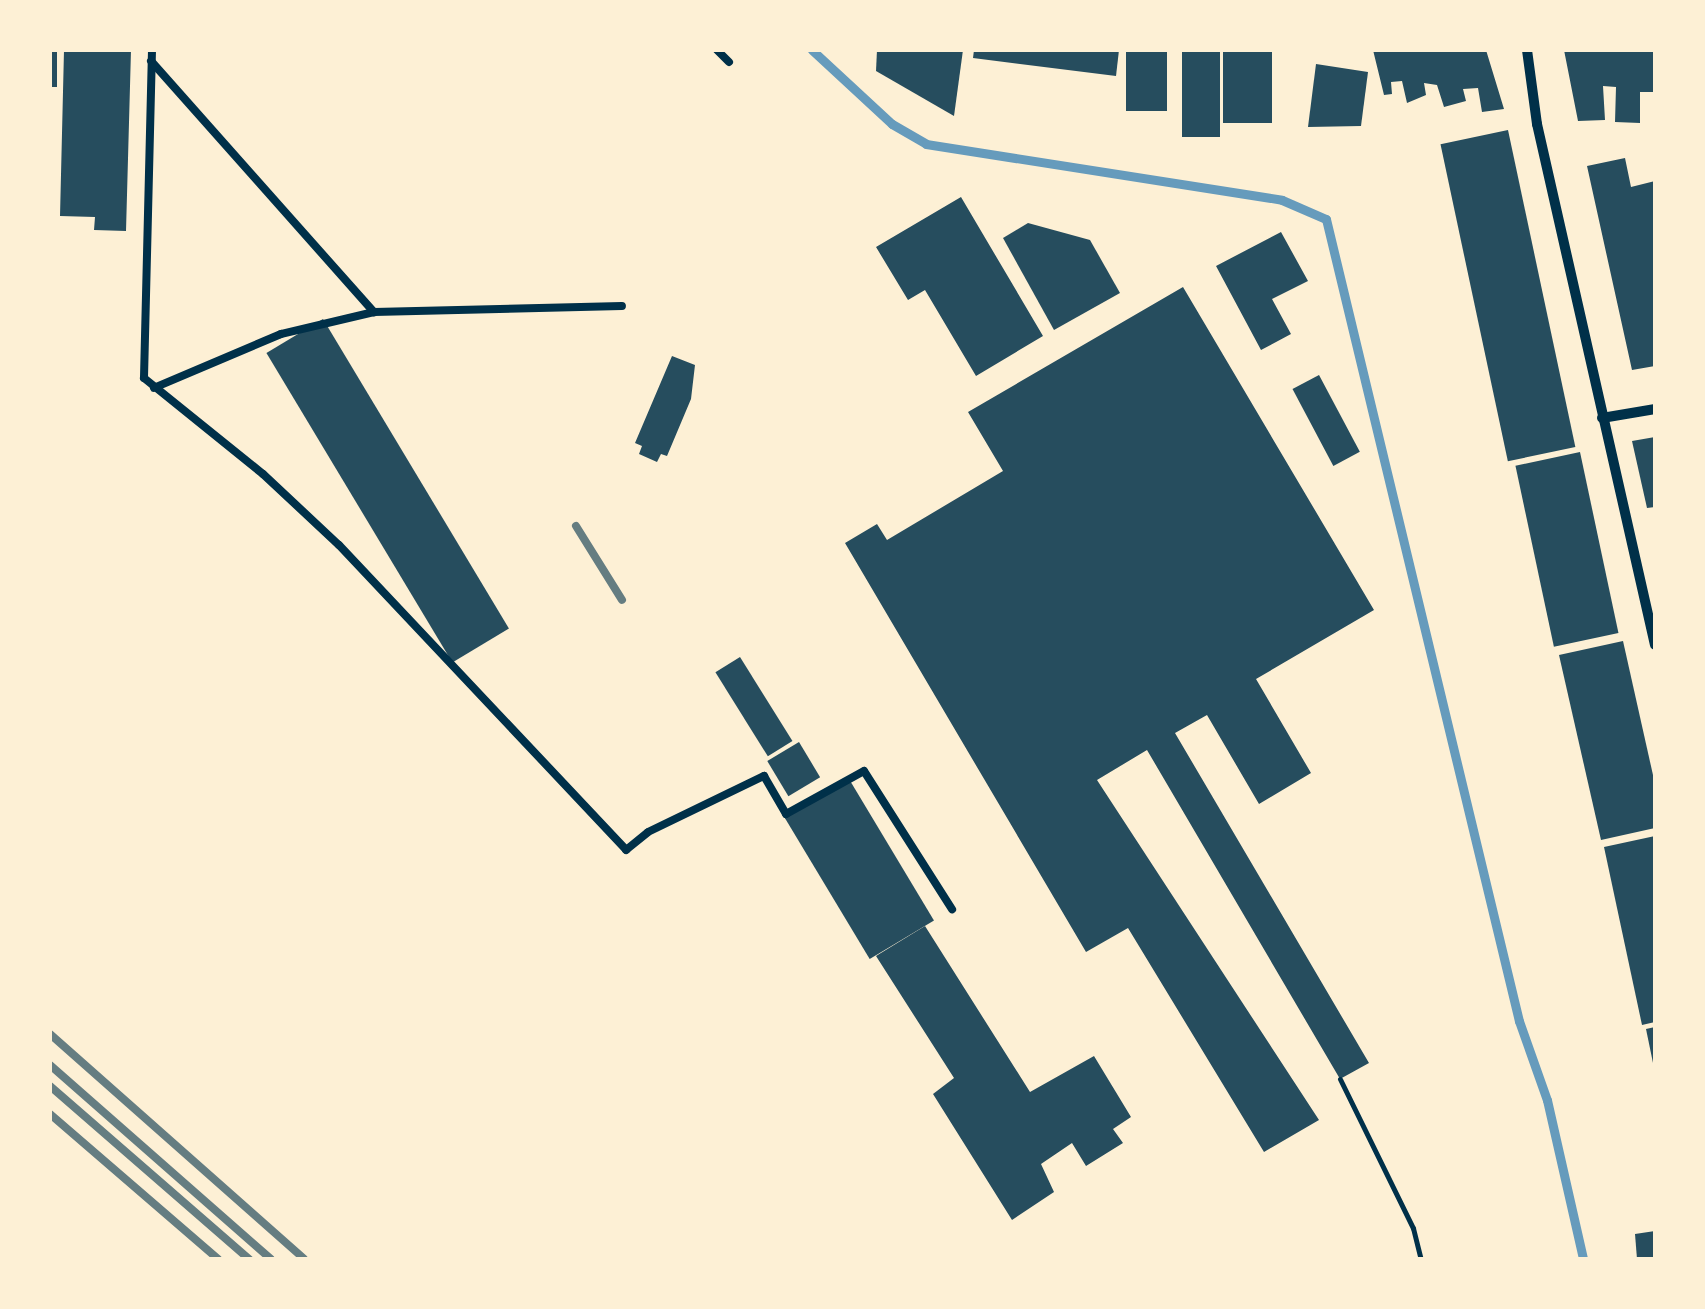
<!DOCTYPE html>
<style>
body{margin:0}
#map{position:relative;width:1705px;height:1309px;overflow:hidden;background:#fdf0d5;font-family:Mulish,sans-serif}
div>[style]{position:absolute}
.stream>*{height:9px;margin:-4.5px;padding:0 4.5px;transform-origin:4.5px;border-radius:4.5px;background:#669bbc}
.building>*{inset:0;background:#264d5e;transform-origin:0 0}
.path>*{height:5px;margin:-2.5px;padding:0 2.5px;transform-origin:2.5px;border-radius:2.5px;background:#003049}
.service>*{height:8px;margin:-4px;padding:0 4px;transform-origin:4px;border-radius:4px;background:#003049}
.minor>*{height:10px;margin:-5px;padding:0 5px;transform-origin:5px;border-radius:5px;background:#003049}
.rail>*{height:8px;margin:-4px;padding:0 4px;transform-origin:4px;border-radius:4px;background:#657d81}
span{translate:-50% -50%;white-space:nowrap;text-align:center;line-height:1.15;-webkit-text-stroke:10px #fdf0d5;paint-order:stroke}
.frame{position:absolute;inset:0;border:52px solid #fdf0d5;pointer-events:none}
</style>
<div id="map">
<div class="stream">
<div style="left:812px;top:50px;width:109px;rotate:42.8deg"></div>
<div style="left:892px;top:124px;width:39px;rotate:30deg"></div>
<div style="left:926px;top:144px;width:360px;rotate:8.9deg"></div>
<div style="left:1282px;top:200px;width:48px;rotate:23.4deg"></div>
<div style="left:1326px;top:219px;width:825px;rotate:76.47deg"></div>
<div style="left:1519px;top:1021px;width:84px;rotate:70.5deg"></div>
<div style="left:1547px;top:1100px;width:163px;rotate:77.2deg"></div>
</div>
<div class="building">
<div style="left:50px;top:50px;width:7px;height:37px"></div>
<div style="clip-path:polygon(64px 50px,131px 50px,126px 231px,94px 230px,95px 217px,60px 216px)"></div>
<div style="clip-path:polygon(877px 50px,963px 50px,954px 116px,876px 71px)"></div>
<div style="clip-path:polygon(974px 50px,1119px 50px,1116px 76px,973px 58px)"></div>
<div style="left:1126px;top:50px;width:41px;height:61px"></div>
<div style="left:1182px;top:50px;width:38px;height:87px"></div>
<div style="left:1223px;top:50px;width:49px;height:73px"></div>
<div style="clip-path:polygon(1373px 50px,1486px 50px,1504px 109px,1482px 112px,1478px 88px,1463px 89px,1466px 101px,1444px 107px,1437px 85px,1424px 83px,1426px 95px,1407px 103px,1402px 81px,1391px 82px,1392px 94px,1384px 95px)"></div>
<div style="clip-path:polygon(1564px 50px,1655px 50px,1655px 92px,1640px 92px,1640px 123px,1615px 122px,1616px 87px,1603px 86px,1605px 120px,1578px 121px)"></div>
<div style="clip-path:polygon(1316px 64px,1368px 72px,1361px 126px,1308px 127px)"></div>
<div style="left:1508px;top:130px;width:324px;height:69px;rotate:78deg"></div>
<div style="clip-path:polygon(1625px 158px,1631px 187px,1655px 181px,1655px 366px,1632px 370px,1587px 166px)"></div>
<div style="clip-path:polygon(961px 197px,1043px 336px,976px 376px,925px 290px,908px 300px,876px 247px)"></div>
<div style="clip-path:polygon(1028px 223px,1090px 240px,1120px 293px,1054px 330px,1003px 238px)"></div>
<div style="clip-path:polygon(1281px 232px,1308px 281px,1272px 299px,1291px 334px,1261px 350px,1216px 266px)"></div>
<div style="clip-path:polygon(1183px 287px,1374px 610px,1256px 679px,1311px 773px,1259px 804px,1207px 715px,1175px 733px,1369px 1063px,1340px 1079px,1147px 750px,1097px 780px,1319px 1120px,1264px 1152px,1128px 928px,1086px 952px,845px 543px,877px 524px,887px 540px,1003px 471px,968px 412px)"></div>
<div style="left:323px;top:319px;width:361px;height:66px;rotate:59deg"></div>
<div style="clip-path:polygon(672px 356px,695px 365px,691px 399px,667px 456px,661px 454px,657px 462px,639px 454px,642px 446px,635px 443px)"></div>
<div style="left:1319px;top:375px;width:87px;height:30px;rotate:62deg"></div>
<div style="clip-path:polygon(1655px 437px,1655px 507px,1647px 508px,1632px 441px)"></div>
<div style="left:1580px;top:452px;width:185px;height:66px;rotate:78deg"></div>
<div style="clip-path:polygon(1623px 641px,1655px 784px,1655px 828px,1601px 840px,1559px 655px)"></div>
<div style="left:740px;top:657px;width:99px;height:29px;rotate:58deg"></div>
<div style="left:799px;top:742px;width:41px;height:37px;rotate:59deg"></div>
<div style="left:849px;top:779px;width:165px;height:75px;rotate:59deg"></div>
<div style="clip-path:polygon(1655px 836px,1655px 1022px,1642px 1025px,1604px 847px)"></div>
<div style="clip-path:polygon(925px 926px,1030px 1092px,1094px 1056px,1131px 1117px,1113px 1129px,1123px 1143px,1086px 1166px,1072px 1143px,1041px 1164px,1054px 1192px,1012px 1220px,933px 1094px,954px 1078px,876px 956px)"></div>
<div style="clip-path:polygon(1655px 1027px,1655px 1063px,1653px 1063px,1646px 1029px)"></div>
<div style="clip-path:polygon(1655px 1231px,1655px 1259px,1637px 1259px,1635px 1234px)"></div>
</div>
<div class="path">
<div style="left:1340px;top:1079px;width:166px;rotate:63.9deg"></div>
<div style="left:1413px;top:1228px;width:32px;rotate:76deg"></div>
</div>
<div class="service">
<div style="left:152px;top:50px;width:328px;rotate:91.4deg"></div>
<div style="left:144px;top:378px;width:153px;rotate:38.9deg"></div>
<div style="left:263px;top:474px;width:104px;rotate:43.1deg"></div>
<div style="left:339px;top:545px;width:419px;rotate:46.7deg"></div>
<div style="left:626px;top:850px;width:28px;rotate:-39deg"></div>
<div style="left:648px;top:832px;width:129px;rotate:-25.8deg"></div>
<div style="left:764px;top:776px;width:44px;rotate:59.9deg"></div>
<div style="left:786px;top:814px;width:89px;rotate:-28.9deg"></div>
<div style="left:864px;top:771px;width:164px;rotate:57.5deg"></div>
<div style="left:717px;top:50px;width:17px;rotate:45deg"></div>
<div style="left:151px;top:61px;width:336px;rotate:48.4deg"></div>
<div style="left:374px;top:312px;width:96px;rotate:166.7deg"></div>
<div style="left:281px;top:334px;width:138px;rotate:157deg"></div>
<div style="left:374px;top:312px;width:248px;rotate:-1.4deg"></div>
</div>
<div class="minor">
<div style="left:1527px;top:50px;width:75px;rotate:82.3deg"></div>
<div style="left:1537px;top:124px;width:534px;rotate:77.24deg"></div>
<div style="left:1602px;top:418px;width:54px;rotate:-9.6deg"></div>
</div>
<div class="rail">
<div style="left:576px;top:526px;width:87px;rotate:58.1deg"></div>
<div style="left:50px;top:1034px;width:339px;rotate:41.5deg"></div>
<div style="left:50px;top:1065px;width:294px;rotate:41.3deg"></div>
<div style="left:50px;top:1086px;width:264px;rotate:41deg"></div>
<div style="left:50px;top:1114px;width:222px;rotate:40.8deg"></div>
</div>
<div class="frame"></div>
</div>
